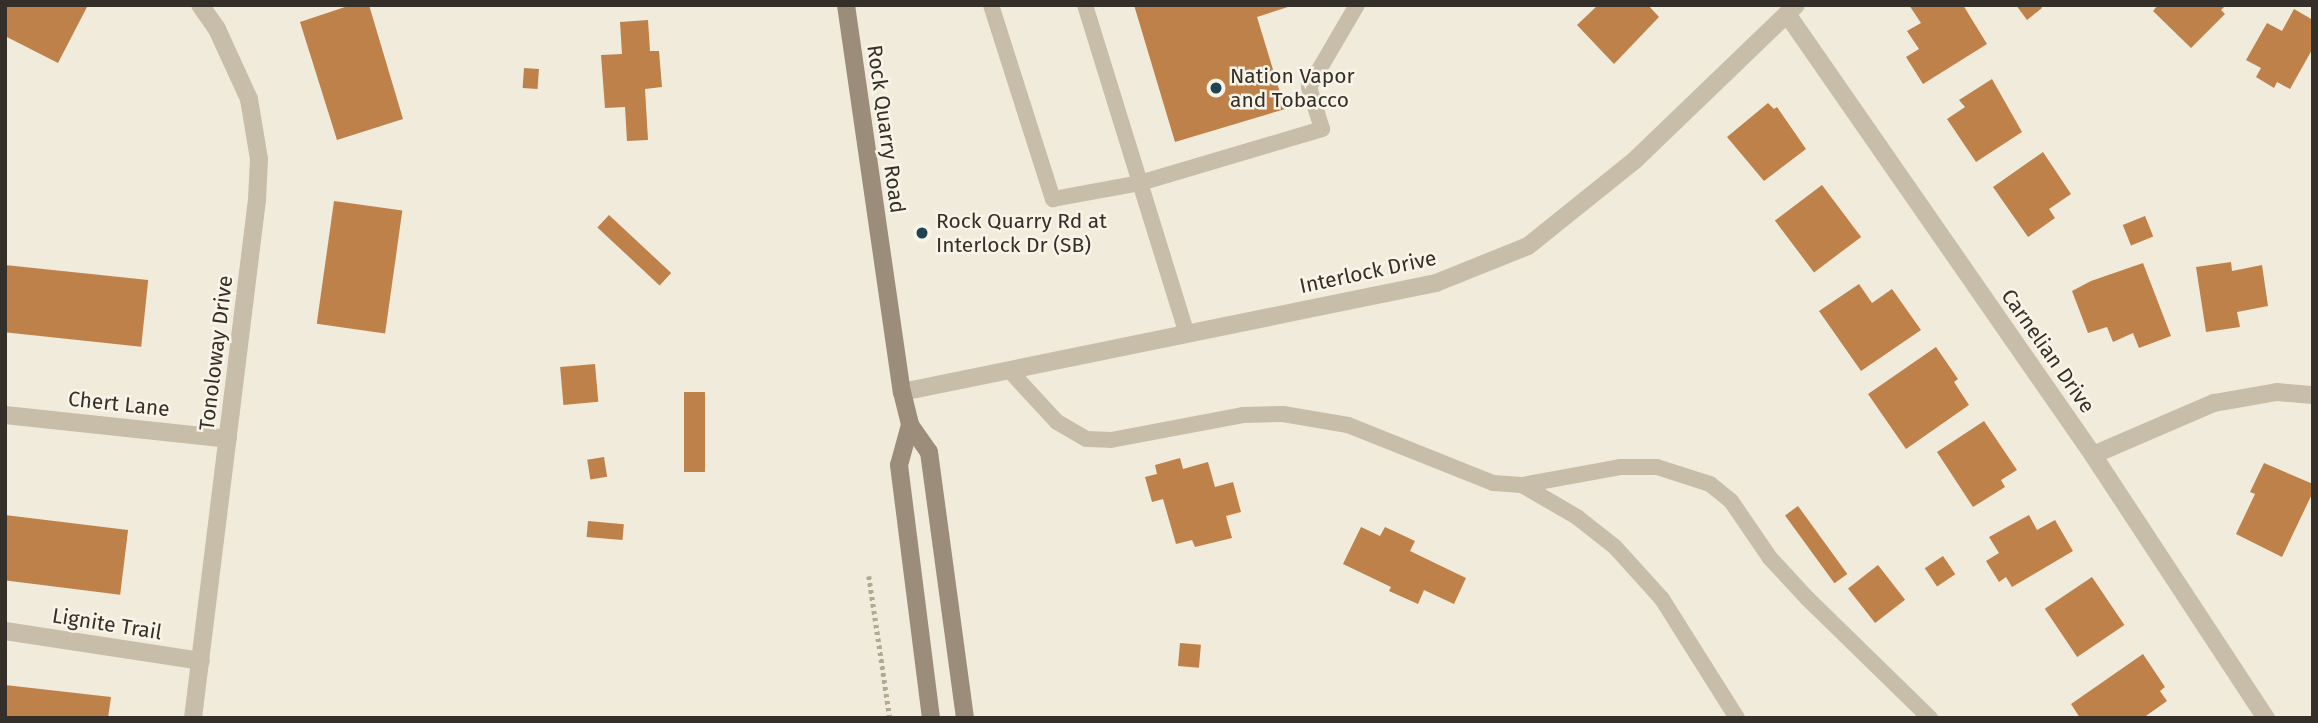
<!DOCTYPE html>
<style>
body{margin:0}
#map{position:relative;width:2318px;height:723px;overflow:hidden;background:#f0ebdb;font-family:"Fira Sans",sans-serif}
div>[style]{position:absolute}
.building>*{inset:0;background:#bf814a;transform-origin:0 0}
.path>*{height:4.5px;margin-top:-2.25px;transform-origin:0;background:repeating-linear-gradient(90deg,#b3a892 0 3.5px,transparent 0 7px)}
.service>*{height:16px;margin:-8px;padding:0 8px;transform-origin:8px;border-radius:8px;background:#c7bda8}
.minor>*{height:18px;margin:-9px;padding:0 9px;transform-origin:9px;border-radius:9px;background:#c7bda8}
.secondary>*{height:18px;margin:-9px;padding:0 9px;transform-origin:9px;border-radius:9px;background:#9b8d79}
.dots>*{width:19px;height:19px;translate:-50% -50%;box-sizing:border-box;border:4px solid #f8f4e7;border-radius:50%}
span{translate:-50% -50%;white-space:nowrap;text-align:center;line-height:1.15;-webkit-text-stroke:5px #f8f4e7;paint-order:stroke}
.poi-label{font-size:21px;color:#342f28}
.left{translate:0 -50%;text-align:left}
.street-label{font-size:21px;color:#342f28}
.frame{position:absolute;inset:0;border:7px solid #342f28;pointer-events:none}
</style>
<div id="map">
<div class="building">
<div style="clip-path:polygon(5px 5px,88px 5px,58px 63px,5px 36px)"></div>
<div style="clip-path:polygon(351px 5px,369px 5px,403px 119px,337px 140px,300px 22px)"></div>
<div style="clip-path:polygon(1134px 5px,1294px 5px,1257px 17px,1285px 109px,1175px 142px)"></div>
<div style="clip-path:polygon(1598px 5px,1648px 5px,1659px 17px,1614px 64px,1577px 25px)"></div>
<div style="clip-path:polygon(1909px 5px,1963px 5px,1987px 44px,1923px 84px,1906px 57px,1919px 49px,1907px 31px,1921px 23px)"></div>
<div style="clip-path:polygon(2016px 5px,2040px 5px,2042px 8px,2027px 20px)"></div>
<div style="clip-path:polygon(2158px 5px,2226px 5px,2221px 10px,2225px 14px,2191px 48px,2153px 11px)"></div>
<div style="clip-path:polygon(2294px 9px,2313px 20px,2313px 48px,2290px 89px,2277px 82px,2274px 88px,2256px 77px,2261px 68px,2246px 60px,2267px 23px,2282px 31px)"></div>
<div style="clip-path:polygon(648px 20px,650px 51px,659px 51px,662px 87px,645px 89px,648px 140px,627px 141px,625px 107px,605px 108px,601px 55px,622px 54px,620px 22px)"></div>
<div style="left:524px;top:68px;width:15px;height:20px;rotate:4deg"></div>
<div style="clip-path:polygon(1992px 79px,2022px 132px,1976px 162px,1947px 119px,1965px 107px,1959px 100px)"></div>
<div style="clip-path:polygon(1768px 103px,1774px 109px,1777px 107px,1806px 149px,1764px 181px,1727px 137px)"></div>
<div style="clip-path:polygon(2043px 152px,2071px 194px,2049px 209px,2055px 218px,2028px 237px,1993px 187px)"></div>
<div style="left:1822px;top:185px;width:65px;height:59px;rotate:53deg"></div>
<div style="left:334px;top:201px;width:69px;height:124px;rotate:8deg"></div>
<div style="left:609px;top:215px;width:85px;height:17px;rotate:43deg"></div>
<div style="left:2145px;top:216px;width:22px;height:24px;rotate:68deg"></div>
<div style="clip-path:polygon(2231px 262px,2232px 271px,2262px 265px,2268px 306px,2237px 312px,2240px 327px,2206px 332px,2196px 267px)"></div>
<div style="clip-path:polygon(2143px 263px,2171px 336px,2139px 348px,2133px 333px,2113px 342px,2107px 327px,2088px 333px,2072px 291px,2091px 281px)"></div>
<div style="left:5px;top:265px;width:144px;height:67px;rotate:6deg"></div>
<div style="clip-path:polygon(1859px 284px,1872px 303px,1892px 289px,1921px 330px,1861px 371px,1819px 311px)"></div>
<div style="clip-path:polygon(1936px 347px,1958px 379px,1954px 382px,1969px 405px,1906px 449px,1868px 394px)"></div>
<div style="left:595px;top:364px;width:38px;height:35px;rotate:85deg"></div>
<div style="left:684px;top:392px;width:21px;height:80px"></div>
<div style="clip-path:polygon(1984px 421px,2017px 470px,2001px 480px,2005px 487px,1973px 507px,1937px 452px)"></div>
<div style="left:604px;top:457px;width:20px;height:17px;rotate:81deg"></div>
<div style="clip-path:polygon(1180px 458px,1183px 469px,1208px 462px,1215px 487px,1233px 482px,1241px 512px,1226px 516px,1232px 538px,1195px 547px,1192px 540px,1176px 544px,1163px 499px,1152px 502px,1145px 477px,1157px 474px,1155px 465px)"></div>
<div style="clip-path:polygon(2264px 463px,2313px 484px,2313px 492px,2282px 557px,2236px 534px,2255px 494px,2250px 492px)"></div>
<div style="left:1798px;top:506px;width:84px;height:16px;rotate:54deg"></div>
<div style="left:5px;top:515px;width:124px;height:65px;rotate:7deg"></div>
<div style="clip-path:polygon(2029px 515px,2037px 530px,2055px 520px,2073px 551px,2012px 587px,2006px 577px,1999px 582px,1986px 561px,1999px 553px,1989px 537px)"></div>
<div style="left:588px;top:521px;width:36px;height:16px;rotate:5deg"></div>
<div style="clip-path:polygon(1361px 527px,1380px 536px,1385px 527px,1415px 541px,1410px 551px,1466px 578px,1454px 604px,1424px 590px,1418px 604px,1389px 591px,1391px 587px,1343px 564px)"></div>
<div style="left:1943px;top:556px;width:22px;height:22px;rotate:56deg"></div>
<div style="left:1878px;top:565px;width:44px;height:38px;rotate:52deg"></div>
<div style="left:2092px;top:577px;width:58px;height:57px;rotate:56deg"></div>
<div style="left:1180px;top:643px;width:21px;height:23px;rotate:5deg"></div>
<div style="clip-path:polygon(2143px 654px,2165px 687px,2160px 691px,2167px 701px,2143px 718px,2080px 718px,2071px 704px)"></div>
<div style="clip-path:polygon(5px 685px,111px 697px,108px 718px,5px 718px)"></div>
</div>
<div class="path">
<div style="left:869px;top:576px;width:144px;rotate:81.6deg"></div>
</div>
<div class="service">
<div style="left:991px;top:5px;width:204px;rotate:72.3deg"></div>
<div style="left:1053px;top:199px;width:88px;rotate:-10.4deg"></div>
<div style="left:1140px;top:183px;width:190px;rotate:-16.5deg"></div>
<div style="left:1322px;top:129px;width:44px;rotate:-107.2deg"></div>
<div style="left:1309px;top:87px;width:95px;rotate:-59.7deg"></div>
<div style="left:1085px;top:5px;width:342px;rotate:72.8deg"></div>
<div style="left:1009px;top:370px;width:71px;rotate:47.3deg"></div>
<div style="left:1057px;top:422px;width:34px;rotate:30deg"></div>
<div style="left:1086px;top:439px;width:25px;rotate:2deg"></div>
<div style="left:1111px;top:440px;width:134px;rotate:-10.7deg"></div>
<div style="left:1243px;top:415px;width:40px;rotate:-1.4deg"></div>
<div style="left:1283px;top:414px;width:66px;rotate:9.6deg"></div>
<div style="left:1348px;top:425px;width:156px;rotate:21.8deg"></div>
<div style="left:1493px;top:483px;width:29px;rotate:4deg"></div>
<div style="left:1522px;top:485px;width:101px;rotate:-10.3deg"></div>
<div style="left:1621px;top:467px;width:36px"></div>
<div style="left:1657px;top:467px;width:56px;rotate:17.8deg"></div>
<div style="left:1710px;top:484px;width:27px;rotate:39deg"></div>
<div style="left:1731px;top:501px;width:69px;rotate:55.6deg"></div>
<div style="left:1770px;top:558px;width:54px;rotate:47.2deg"></div>
<div style="left:1807px;top:598px;width:172px;rotate:44.3deg"></div>
<div style="left:1522px;top:485px;width:64px;rotate:30.2deg"></div>
<div style="left:1577px;top:517px;width:48px;rotate:38.3deg"></div>
<div style="left:1615px;top:547px;width:70px;rotate:47.9deg"></div>
<div style="left:1662px;top:599px;width:141px;rotate:57.8deg"></div>
</div>
<div class="minor">
<div style="left:1787px;top:14px;width:537px;rotate:55.24deg"></div>
<div style="left:2093px;top:455px;width:315px;rotate:56.7deg"></div>
<div style="left:902px;top:392px;width:545px;rotate:-11.54deg"></div>
<div style="left:1436px;top:283px;width:99px;rotate:-21.9deg"></div>
<div style="left:1528px;top:246px;width:137px;rotate:-38.8deg"></div>
<div style="left:1635px;top:160px;width:223px;rotate:-43.9deg"></div>
<div style="left:5px;top:415px;width:224px;rotate:6.1deg"></div>
<div style="left:2093px;top:455px;width:132px;rotate:-23.3deg"></div>
<div style="left:2214px;top:403px;width:64px;rotate:-9.9deg"></div>
<div style="left:2277px;top:392px;width:36px;rotate:5deg"></div>
<div style="left:5px;top:631px;width:198px;rotate:8.7deg"></div>
<div style="left:193px;top:718px;width:522px;rotate:-82.96deg"></div>
<div style="left:257px;top:200px;width:41px;rotate:-87.2deg"></div>
<div style="left:259px;top:159px;width:61px;rotate:-99.5deg"></div>
<div style="left:249px;top:99px;width:77px;rotate:-114.6deg"></div>
<div style="left:217px;top:29px;width:29px;rotate:-125deg"></div>
</div>
<div class="secondary">
<div style="left:846px;top:5px;width:391px;rotate:81.8deg"></div>
<div style="left:902px;top:392px;width:34px;rotate:76deg"></div>
<div style="left:910px;top:425px;width:33px;rotate:55deg"></div>
<div style="left:929px;top:452px;width:268px;rotate:82.3deg"></div>
<div style="left:910px;top:425px;width:41px;rotate:105.4deg"></div>
<div style="left:899px;top:465px;width:255px;rotate:82.8deg"></div>
</div>
<div class="dots">
<div style="left:1216px;top:88px;background:#204453"></div>
<div style="left:922px;top:233px;background:#204453"></div>
</div>
<div class="poi-label">
<span class="left" style="left:1230px;top:88px">Nation Vapor<br>and Tobacco</span>
<span class="left" style="left:936px;top:233px">Rock Quarry Rd at<br>Interlock Dr (SB)</span>
</div>
<div class="street-label">
<span style="left:886px;top:129px;rotate:82deg">Rock Quarry Road</span>
<span style="left:1368px;top:272px;rotate:-12deg">Interlock Drive</span>
<span style="left:2048px;top:351px;rotate:55deg">Carnelian Drive</span>
<span style="left:216px;top:353px;rotate:-83deg">Tonoloway Drive</span>
<span style="left:119px;top:404px;rotate:6deg">Chert Lane</span>
<span style="left:107px;top:624px;rotate:9deg">Lignite Trail</span>
</div>
<div class="frame"></div>
</div>
